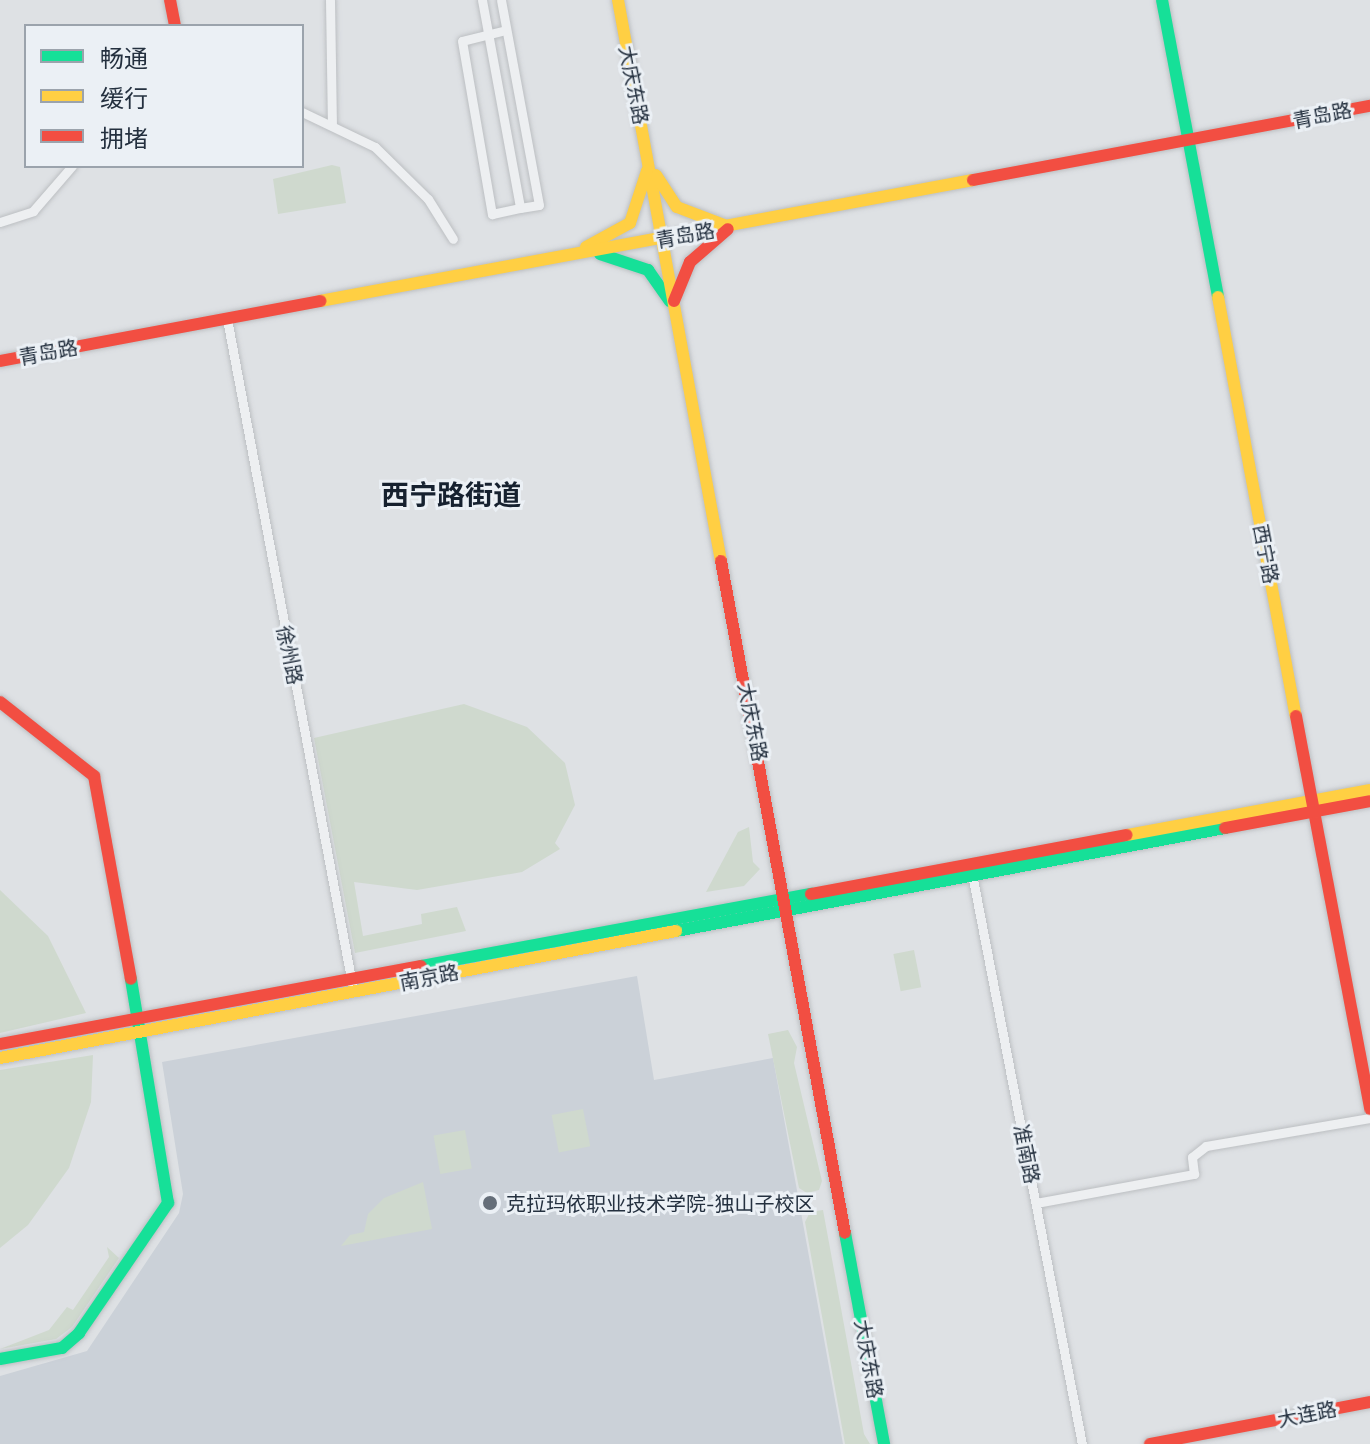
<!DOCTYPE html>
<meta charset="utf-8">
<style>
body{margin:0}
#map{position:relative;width:1370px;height:1444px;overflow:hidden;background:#dee1e4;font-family:Commissioner,"Noto Sans SC",sans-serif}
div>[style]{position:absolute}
.built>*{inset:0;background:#cbd1d8}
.green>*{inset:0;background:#cfd9ce;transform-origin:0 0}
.roads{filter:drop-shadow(0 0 2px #bcbfc2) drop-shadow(0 0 2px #bcbfc2)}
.street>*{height:9px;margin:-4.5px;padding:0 4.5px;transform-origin:4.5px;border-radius:4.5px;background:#edeff1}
.fast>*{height:12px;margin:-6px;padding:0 6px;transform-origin:6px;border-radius:6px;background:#16e098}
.slow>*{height:12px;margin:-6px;padding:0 6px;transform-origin:6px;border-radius:6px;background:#ffcf43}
.jam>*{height:12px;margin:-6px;padding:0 6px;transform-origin:6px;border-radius:6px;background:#f24e42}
.dots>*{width:22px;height:22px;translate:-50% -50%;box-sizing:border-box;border:4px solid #ebf0f5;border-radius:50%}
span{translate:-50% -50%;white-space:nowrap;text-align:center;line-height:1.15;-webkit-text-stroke:6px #ebf0f5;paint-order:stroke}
.street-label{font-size:20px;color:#24303f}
.poi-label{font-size:20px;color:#24303f}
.left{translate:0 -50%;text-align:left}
.district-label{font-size:28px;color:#16212f;font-weight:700}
.legend{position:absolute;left:24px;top:24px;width:280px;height:144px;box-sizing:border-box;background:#ebf0f5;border:2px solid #9ba3ac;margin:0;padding:10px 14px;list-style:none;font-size:24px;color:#24303f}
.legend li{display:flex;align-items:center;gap:16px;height:40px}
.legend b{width:40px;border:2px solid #9ba3ac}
</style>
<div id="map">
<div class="built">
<div style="clip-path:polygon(637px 976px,654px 1080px,773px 1058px,843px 1444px,0 1444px,0 1376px,87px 1351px,179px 1213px,183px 1194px,162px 1062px)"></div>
</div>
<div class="green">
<div style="clip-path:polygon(332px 165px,340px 167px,346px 203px,278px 214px,273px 179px)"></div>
<div style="clip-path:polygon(464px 704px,527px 727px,565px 763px,575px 805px,555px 843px,560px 849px,522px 872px,417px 890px,354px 882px,363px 936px,422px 924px,421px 914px,457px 907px,466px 931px,355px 953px,314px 738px)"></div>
<div style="clip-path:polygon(749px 827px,753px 862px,760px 869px,744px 886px,706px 892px,738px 832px)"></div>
<div style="clip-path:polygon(0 890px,48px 936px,86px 1013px,0 1033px)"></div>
<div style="left:914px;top:950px;width:38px;height:21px;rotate:79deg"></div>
<div style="clip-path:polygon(788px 1030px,797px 1047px,794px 1063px,822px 1181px,819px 1190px,807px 1193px,799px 1188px,768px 1034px)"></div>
<div style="clip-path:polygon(93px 1055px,91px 1102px,69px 1168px,28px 1225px,0 1248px,0 1070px)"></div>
<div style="left:583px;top:1109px;width:38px;height:32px;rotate:79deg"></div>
<div style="left:465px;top:1130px;width:39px;height:32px;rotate:80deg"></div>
<div style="clip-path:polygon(423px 1182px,432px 1229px,341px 1246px,350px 1235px,364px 1232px,368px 1214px,384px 1198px)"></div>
<div style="clip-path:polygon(823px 1210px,864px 1434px,870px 1444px,845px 1444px,805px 1222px,810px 1212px)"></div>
<div style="clip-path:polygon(107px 1247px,119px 1258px,72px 1327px,56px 1339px,0 1349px,49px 1330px,67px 1307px,73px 1310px,109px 1257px)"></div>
</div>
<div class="roads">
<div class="street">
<div style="left:330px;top:0;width:123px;rotate:89.1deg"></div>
<div style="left:482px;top:0;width:211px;rotate:79.6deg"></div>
<div style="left:520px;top:208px;width:19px;rotate:-9deg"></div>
<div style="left:539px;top:205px;width:208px;rotate:-100.5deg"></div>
<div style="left:506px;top:30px;width:45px;rotate:166deg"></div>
<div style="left:462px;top:41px;width:176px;rotate:80.2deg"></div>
<div style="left:492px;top:214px;width:29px;rotate:-12deg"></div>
<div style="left:302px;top:112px;width:81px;rotate:25.6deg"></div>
<div style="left:375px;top:147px;width:74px;rotate:44.5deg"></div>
<div style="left:428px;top:199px;width:47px;rotate:58deg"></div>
<div style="left:0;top:222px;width:35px;rotate:-18deg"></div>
<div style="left:33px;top:211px;width:60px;rotate:-49.1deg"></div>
<div style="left:227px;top:319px;width:677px;rotate:79.35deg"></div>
<div style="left:972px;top:874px;width:581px;rotate:79.08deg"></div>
<div style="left:1036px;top:1203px;width:161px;rotate:-10.4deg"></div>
<div style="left:1194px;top:1174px;width:17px;rotate:-97deg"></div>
<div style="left:1192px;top:1157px;width:18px;rotate:-38deg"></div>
<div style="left:1206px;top:1146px;width:166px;rotate:-9.7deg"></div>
</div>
<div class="fast">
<div style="left:1162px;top:0;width:302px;rotate:79.3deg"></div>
<div style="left:600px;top:254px;width:51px;rotate:18.4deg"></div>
<div style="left:648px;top:270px;width:38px;rotate:55deg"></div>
<div style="left:676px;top:931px;width:559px;rotate:-10.63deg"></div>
<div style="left:421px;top:966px;width:397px;rotate:-10.5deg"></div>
<div style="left:845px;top:1233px;width:215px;rotate:79.5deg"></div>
<div style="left:0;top:1359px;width:63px;rotate:-10.1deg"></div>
<div style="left:62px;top:1348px;width:23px;rotate:-41deg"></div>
<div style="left:79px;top:1333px;width:158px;rotate:-55.6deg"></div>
<div style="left:168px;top:1203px;width:227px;rotate:-99.4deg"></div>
</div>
<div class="slow">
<div style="left:618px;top:0;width:570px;rotate:79.6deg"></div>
<div style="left:656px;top:175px;width:38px;rotate:57deg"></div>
<div style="left:677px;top:207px;width:50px;rotate:21deg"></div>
<div style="left:586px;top:247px;width:50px;rotate:-28.6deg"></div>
<div style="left:630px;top:223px;width:55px;rotate:-71.9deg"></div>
<div style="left:1218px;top:297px;width:426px;rotate:79.5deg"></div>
<div style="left:320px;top:301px;width:664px;rotate:-10.5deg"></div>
<div style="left:1127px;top:835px;width:247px;rotate:-10.5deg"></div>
<div style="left:0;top:1058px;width:688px;rotate:-10.64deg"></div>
</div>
<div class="jam">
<div style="left:170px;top:0;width:26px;rotate:79deg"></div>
<div style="left:973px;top:180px;width:404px;rotate:-10.6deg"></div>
<div style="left:674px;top:301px;width:42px;rotate:-67.7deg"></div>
<div style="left:690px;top:262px;width:50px;rotate:-41deg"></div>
<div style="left:0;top:361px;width:326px;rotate:-10.6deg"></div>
<div style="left:721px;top:561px;width:683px;rotate:79.55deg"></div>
<div style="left:0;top:702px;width:120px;rotate:38.2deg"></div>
<div style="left:94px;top:776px;width:206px;rotate:79.7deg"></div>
<div style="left:1296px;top:716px;width:400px;rotate:79.3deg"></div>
<div style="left:1225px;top:828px;width:147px;rotate:-10.5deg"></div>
<div style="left:811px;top:894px;width:321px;rotate:-10.6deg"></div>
<div style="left:0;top:1044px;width:428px;rotate:-10.5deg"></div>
<div style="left:1150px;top:1444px;width:224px;rotate:-10.8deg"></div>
</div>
</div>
<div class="dots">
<div style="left:490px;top:1203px;background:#656e79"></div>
</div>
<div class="street-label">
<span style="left:634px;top:85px;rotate:79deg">大庆东路</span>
<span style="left:1322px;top:115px;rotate:-11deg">青岛路</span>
<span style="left:685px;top:235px;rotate:-10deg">青岛路</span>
<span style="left:48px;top:352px;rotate:-10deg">青岛路</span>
<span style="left:1266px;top:554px;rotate:79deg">西宁路</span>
<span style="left:290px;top:655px;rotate:79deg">徐州路</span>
<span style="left:753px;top:722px;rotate:79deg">大庆东路</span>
<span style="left:429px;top:977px;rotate:-11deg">南京路</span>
<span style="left:1027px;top:1154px;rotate:79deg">准南路</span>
<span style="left:869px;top:1359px;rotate:80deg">大庆东路</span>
<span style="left:1307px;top:1414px;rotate:-11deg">大连路</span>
</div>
<div class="poi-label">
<span class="left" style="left:506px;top:1203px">克拉玛依职业技术学院-独山子校区</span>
</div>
<div class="district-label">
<span style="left:451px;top:494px">西宁路街道</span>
</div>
<ul class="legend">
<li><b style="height:10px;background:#16e098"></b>畅通</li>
<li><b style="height:10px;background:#ffcf43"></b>缓行</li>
<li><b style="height:10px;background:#f24e42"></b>拥堵</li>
</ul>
</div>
